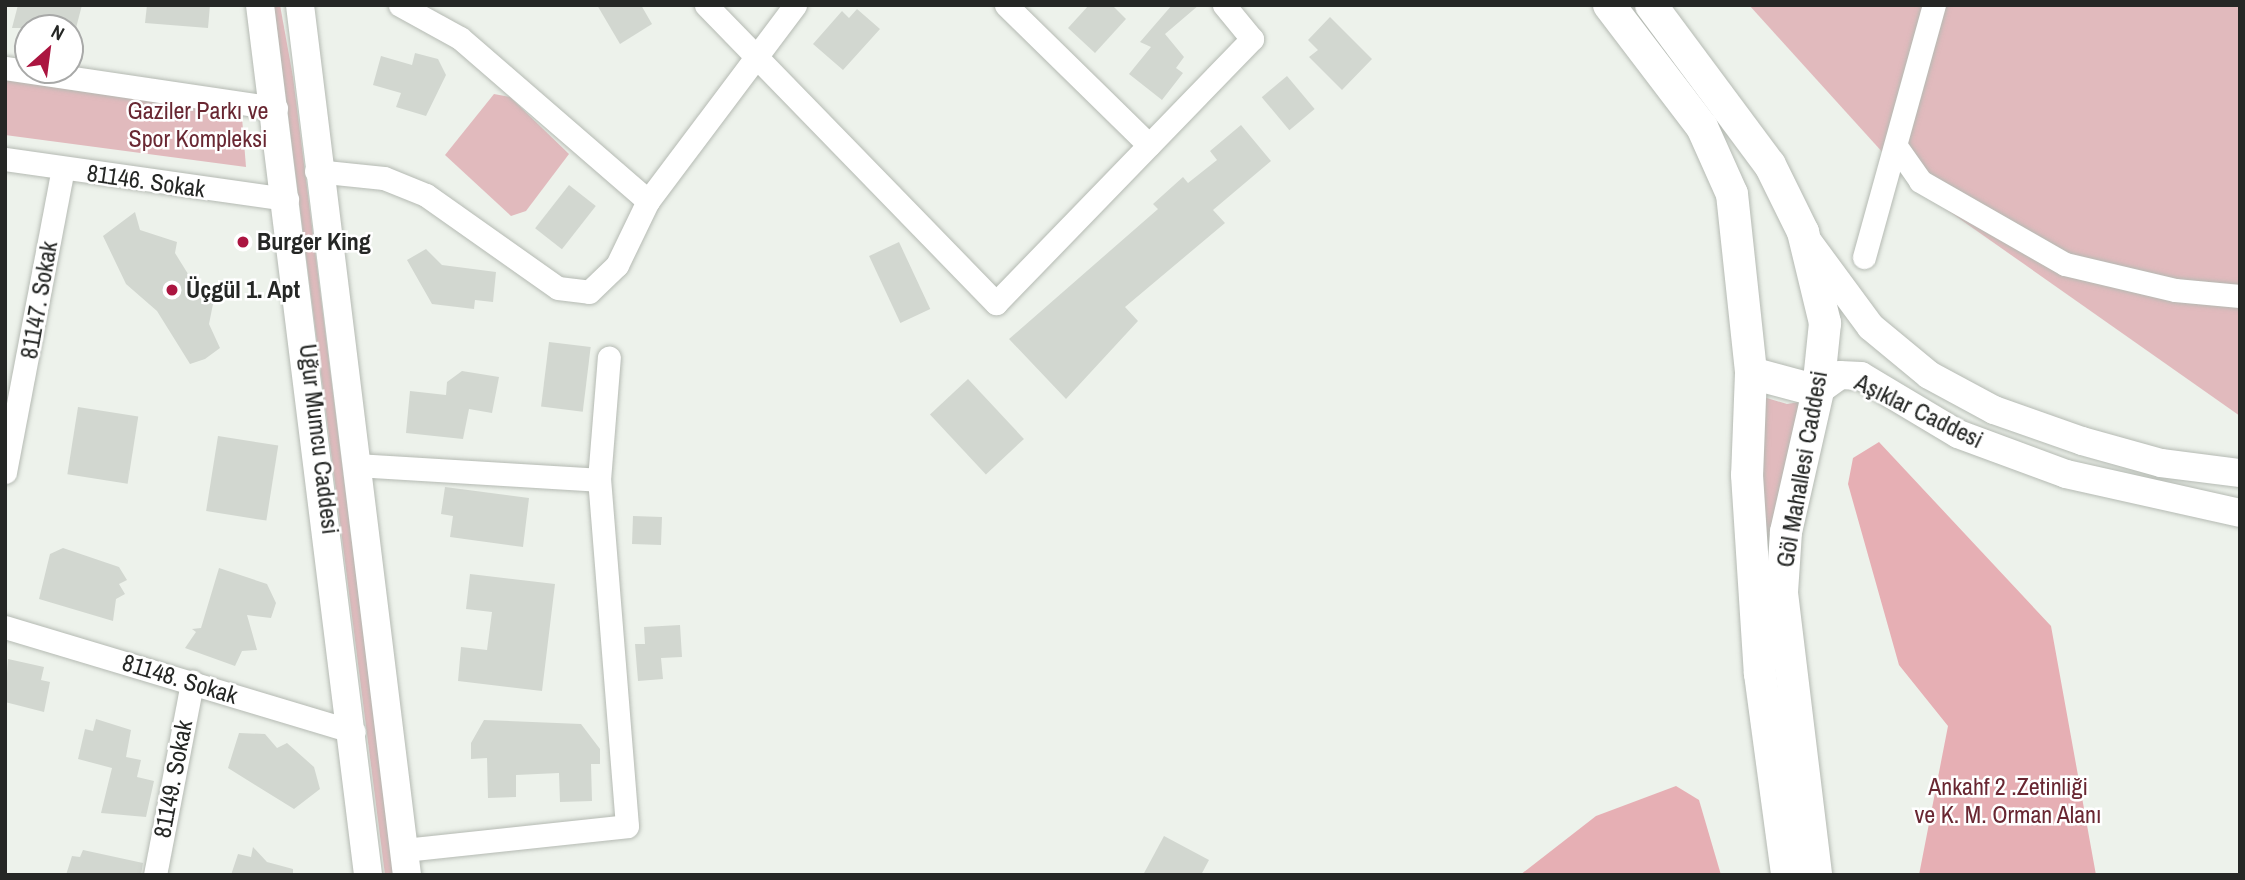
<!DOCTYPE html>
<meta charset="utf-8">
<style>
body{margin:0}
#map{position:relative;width:2245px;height:880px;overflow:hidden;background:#edf2eb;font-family:"Archivo Narrow",sans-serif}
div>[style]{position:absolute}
.green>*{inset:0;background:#e1babd}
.forest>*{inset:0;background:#e6afb4}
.building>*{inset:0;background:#d2d7d0;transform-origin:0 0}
.roads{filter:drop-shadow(0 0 2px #b5bab3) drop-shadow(0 0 2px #b5bab3)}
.minor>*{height:23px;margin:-11.5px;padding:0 11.5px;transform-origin:11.5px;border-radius:11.5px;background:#fff}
.tertiary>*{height:28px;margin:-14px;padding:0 14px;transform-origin:14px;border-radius:14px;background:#fff}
.secondary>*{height:32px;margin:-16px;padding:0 16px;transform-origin:16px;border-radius:16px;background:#fff}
.dots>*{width:19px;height:19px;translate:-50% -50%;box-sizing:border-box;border:4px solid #fff;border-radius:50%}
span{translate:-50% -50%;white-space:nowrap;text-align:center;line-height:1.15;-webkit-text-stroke:5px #fff;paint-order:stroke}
.park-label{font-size:24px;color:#692732}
.street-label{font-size:24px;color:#252725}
.poi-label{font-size:24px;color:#252725;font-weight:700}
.left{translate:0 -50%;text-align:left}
.frame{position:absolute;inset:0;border:7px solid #252725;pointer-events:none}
.north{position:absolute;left:14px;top:14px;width:70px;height:70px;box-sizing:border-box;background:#fff;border:2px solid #a8a9a8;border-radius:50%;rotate:28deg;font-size:19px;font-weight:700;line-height:28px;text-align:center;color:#252725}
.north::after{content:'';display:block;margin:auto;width:24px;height:32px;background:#ab1540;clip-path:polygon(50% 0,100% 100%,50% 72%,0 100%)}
</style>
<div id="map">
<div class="green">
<div style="clip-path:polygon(274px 5px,280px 5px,293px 77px,394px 875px,385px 875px)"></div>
<div style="clip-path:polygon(1749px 5px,2240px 5px,2240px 416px,1913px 186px)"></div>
<div style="clip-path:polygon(5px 69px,240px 93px,246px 167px,5px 135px)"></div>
<div style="clip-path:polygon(494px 94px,510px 97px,569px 154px,526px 211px,511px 216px,445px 155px)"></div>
<div style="clip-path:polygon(1760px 396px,1787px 404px,1812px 400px,1780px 513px,1804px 869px,1764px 596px)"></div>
</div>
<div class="forest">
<div style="clip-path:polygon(1879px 442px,2051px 626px,2096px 875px,1919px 875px,1948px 726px,1899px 665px,1848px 484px,1853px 458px)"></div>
<div style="clip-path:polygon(1676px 786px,1699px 800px,1721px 875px,1520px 875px,1596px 816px)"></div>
</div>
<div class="building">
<div style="clip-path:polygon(18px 5px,82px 5px,76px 28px,12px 28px)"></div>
<div style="clip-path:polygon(147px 5px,210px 5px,208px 28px,145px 23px)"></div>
<div style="clip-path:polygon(597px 5px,641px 5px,652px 24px,620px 44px)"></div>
<div style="clip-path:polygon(1089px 5px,1112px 5px,1126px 19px,1095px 53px,1068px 28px)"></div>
<div style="clip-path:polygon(1172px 5px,1199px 5px,1165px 34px,1184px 57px,1176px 68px,1183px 73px,1162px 100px,1129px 74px,1151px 47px,1140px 42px)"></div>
<div style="clip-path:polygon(857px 9px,880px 29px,843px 70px,813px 44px,842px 11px,849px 18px)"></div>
<div style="clip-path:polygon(1330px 17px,1372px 59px,1342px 90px,1309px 57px,1318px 50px,1308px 40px)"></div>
<div style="clip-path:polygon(415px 53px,438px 59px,446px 75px,426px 116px,396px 107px,401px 93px,373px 85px,381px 56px,412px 65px)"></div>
<div style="left:1287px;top:76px;width:43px;height:33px;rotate:50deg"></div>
<div style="clip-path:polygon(1241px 125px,1271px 161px,1213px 210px,1225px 223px,1125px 307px,1138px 321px,1066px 399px,1009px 339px,1158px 209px,1153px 204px,1183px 177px,1188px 183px,1217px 160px,1210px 151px)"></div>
<div style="left:569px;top:185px;width:34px;height:55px;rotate:38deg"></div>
<div style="clip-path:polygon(135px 212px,140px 230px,177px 242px,175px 253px,193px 282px,214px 299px,209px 324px,220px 348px,205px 359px,190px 364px,157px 311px,126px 284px,103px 236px)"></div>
<div style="left:899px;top:242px;width:74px;height:33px;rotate:65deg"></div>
<div style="clip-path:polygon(426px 249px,442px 265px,496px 272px,493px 302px,475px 300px,474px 309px,432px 304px,407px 260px)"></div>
<div style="left:549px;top:342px;width:42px;height:65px;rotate:7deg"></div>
<div style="clip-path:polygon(462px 371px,499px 377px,492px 413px,469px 409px,463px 439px,406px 433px,410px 391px,446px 395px,447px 382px)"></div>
<div style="left:968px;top:379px;width:82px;height:52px;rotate:47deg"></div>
<div style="left:78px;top:407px;width:61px;height:68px;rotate:9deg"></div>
<div style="left:218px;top:436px;width:61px;height:76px;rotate:9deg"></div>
<div style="clip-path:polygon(445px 487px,529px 498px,523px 547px,450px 537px,453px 516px,441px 514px)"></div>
<div style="left:633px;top:516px;width:29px;height:28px;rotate:2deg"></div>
<div style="clip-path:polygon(63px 548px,119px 567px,127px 580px,119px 584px,125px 594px,116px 599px,113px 621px,39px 599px,50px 554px)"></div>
<div style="clip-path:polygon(219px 568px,267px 584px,276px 603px,271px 618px,247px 615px,257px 650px,242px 651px,235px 666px,185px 648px,196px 632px,192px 629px,201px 628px)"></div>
<div style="clip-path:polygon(470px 574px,555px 584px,542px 691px,458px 681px,461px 647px,487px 650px,492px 612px,466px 609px)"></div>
<div style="clip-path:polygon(680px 625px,682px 657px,661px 658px,663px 679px,638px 681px,635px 644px,645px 644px,644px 627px)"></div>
<div style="clip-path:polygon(8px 659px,44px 667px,41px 680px,50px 682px,44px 712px,5px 702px)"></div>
<div style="clip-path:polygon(96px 719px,131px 730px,126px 757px,141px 760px,137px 777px,154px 781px,146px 817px,101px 813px,112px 768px,78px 759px,85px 729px,93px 731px)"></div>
<div style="clip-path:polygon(484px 720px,581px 724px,600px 749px,600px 764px,591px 764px,592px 801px,560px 802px,559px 773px,516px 775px,516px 797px,488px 798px,487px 758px,471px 759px,471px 743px)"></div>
<div style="clip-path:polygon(239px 733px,265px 734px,277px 748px,287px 743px,314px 767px,320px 789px,294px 809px,236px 773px,228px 768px)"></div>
<div style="clip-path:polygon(1164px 836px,1209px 860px,1201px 875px,1143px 875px)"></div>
<div style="clip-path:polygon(253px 847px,267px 862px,293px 869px,293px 875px,231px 875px,238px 854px,251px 857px)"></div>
<div style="clip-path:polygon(83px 850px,143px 863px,141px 875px,66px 875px,72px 856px,80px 857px)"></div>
</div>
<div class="roads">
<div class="minor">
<div style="left:400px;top:5px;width:68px;rotate:28.8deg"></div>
<div style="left:460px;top:38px;width:249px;rotate:40.9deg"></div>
<div style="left:648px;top:201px;width:245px;rotate:-53.1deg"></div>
<div style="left:706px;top:5px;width:416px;rotate:45.8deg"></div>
<div style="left:996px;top:303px;width:368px;rotate:-45.9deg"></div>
<div style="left:1252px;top:39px;width:44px;rotate:-129.5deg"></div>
<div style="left:1006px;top:5px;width:200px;rotate:44.4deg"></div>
<div style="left:5px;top:68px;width:274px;rotate:8.4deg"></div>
<div style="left:1898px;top:149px;width:39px;rotate:55deg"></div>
<div style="left:1920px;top:181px;width:167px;rotate:29.8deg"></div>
<div style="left:2065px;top:264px;width:113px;rotate:13.3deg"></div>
<div style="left:2175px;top:290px;width:65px;rotate:5.3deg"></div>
<div style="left:5px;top:159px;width:285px;rotate:8.1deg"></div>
<div style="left:316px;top:171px;width:68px;rotate:5.9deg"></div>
<div style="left:384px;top:178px;width:45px;rotate:22deg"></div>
<div style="left:426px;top:195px;width:161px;rotate:35.2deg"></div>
<div style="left:558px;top:288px;width:31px;rotate:7deg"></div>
<div style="left:589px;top:292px;width:39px;rotate:-44deg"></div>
<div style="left:617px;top:265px;width:71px;rotate:-64.2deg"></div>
<div style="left:1864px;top:257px;width:262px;rotate:-74.5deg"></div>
<div style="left:355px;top:465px;width:244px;rotate:3.5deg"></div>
<div style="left:5px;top:472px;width:309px;rotate:-79.2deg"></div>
<div style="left:5px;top:627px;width:364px;rotate:16.7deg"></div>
<div style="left:404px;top:850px;width:224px;rotate:-6.1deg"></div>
<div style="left:627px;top:826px;width:347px;rotate:-94.6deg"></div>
<div style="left:599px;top:480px;width:123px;rotate:-85.4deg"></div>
<div style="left:155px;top:875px;width:197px;rotate:-79.1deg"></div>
</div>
<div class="tertiary">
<div style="left:260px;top:5px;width:877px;rotate:82.92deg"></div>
<div style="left:300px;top:5px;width:877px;rotate:82.99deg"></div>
<div style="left:1809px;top:243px;width:104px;rotate:53.6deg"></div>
<div style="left:1871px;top:327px;width:75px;rotate:39.6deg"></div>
<div style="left:1929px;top:375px;width:74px;rotate:28.3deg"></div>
<div style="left:1994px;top:410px;width:93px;rotate:19.4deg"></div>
<div style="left:2082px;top:441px;width:82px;rotate:15.6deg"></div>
<div style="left:2161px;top:463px;width:80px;rotate:7.2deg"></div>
<div style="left:1818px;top:391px;width:27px;rotate:-36deg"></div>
<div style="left:1840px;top:375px;width:21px;rotate:3deg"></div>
<div style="left:1861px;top:376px;width:113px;rotate:30.9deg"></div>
<div style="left:1958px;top:434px;width:115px;rotate:20.3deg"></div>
<div style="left:2066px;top:474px;width:178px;rotate:12.6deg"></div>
</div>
<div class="secondary">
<div style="left:1609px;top:5px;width:153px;rotate:52.7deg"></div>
<div style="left:1702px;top:127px;width:73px;rotate:65.9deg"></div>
<div style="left:1732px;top:194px;width:180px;rotate:83.9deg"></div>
<div style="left:1751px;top:373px;width:102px;rotate:92.2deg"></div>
<div style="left:1747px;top:475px;width:199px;rotate:86.3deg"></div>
<div style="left:1760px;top:674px;width:203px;rotate:82.3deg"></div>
<div style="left:1651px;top:5px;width:199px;rotate:53.4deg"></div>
<div style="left:1770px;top:165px;width:75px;rotate:63.8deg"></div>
<div style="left:1803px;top:232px;width:94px;rotate:76.4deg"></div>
<div style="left:1825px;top:323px;width:68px;rotate:95.9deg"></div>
<div style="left:1818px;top:391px;width:145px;rotate:102.8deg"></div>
<div style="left:1786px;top:532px;width:61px;rotate:93.8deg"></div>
<div style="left:1782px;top:593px;width:284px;rotate:83.1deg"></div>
<div style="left:1751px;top:373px;width:69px;rotate:15deg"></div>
</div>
</div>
<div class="dots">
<div style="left:243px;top:242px;background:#ab1540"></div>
<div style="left:172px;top:290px;background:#ab1540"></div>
</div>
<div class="park-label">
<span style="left:198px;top:125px">Gaziler Parkı ve<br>Spor Kompleksi</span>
<span style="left:2008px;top:801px">Ankahf 2 .Zetinliği<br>ve K. M. Orman Alanı</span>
</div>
<div class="street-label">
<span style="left:146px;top:181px;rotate:8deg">81146. Sokak</span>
<span style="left:39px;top:300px;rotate:-80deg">81147. Sokak</span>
<span style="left:1919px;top:411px;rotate:26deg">Aşıklar Caddesi</span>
<span style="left:319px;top:439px;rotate:83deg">Uğur Mumcu Caddesi</span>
<span style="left:1802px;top:469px;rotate:-80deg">Göl Mahallesi Caddesi</span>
<span style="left:180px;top:679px;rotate:17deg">81148. Sokak</span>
<span style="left:173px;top:779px;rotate:-79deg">81149. Sokak</span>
</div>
<div class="poi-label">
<span class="left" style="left:257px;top:242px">Burger King</span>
<span class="left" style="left:186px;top:290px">Üçgül 1. Apt</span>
</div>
<div class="frame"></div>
<div class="north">N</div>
</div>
